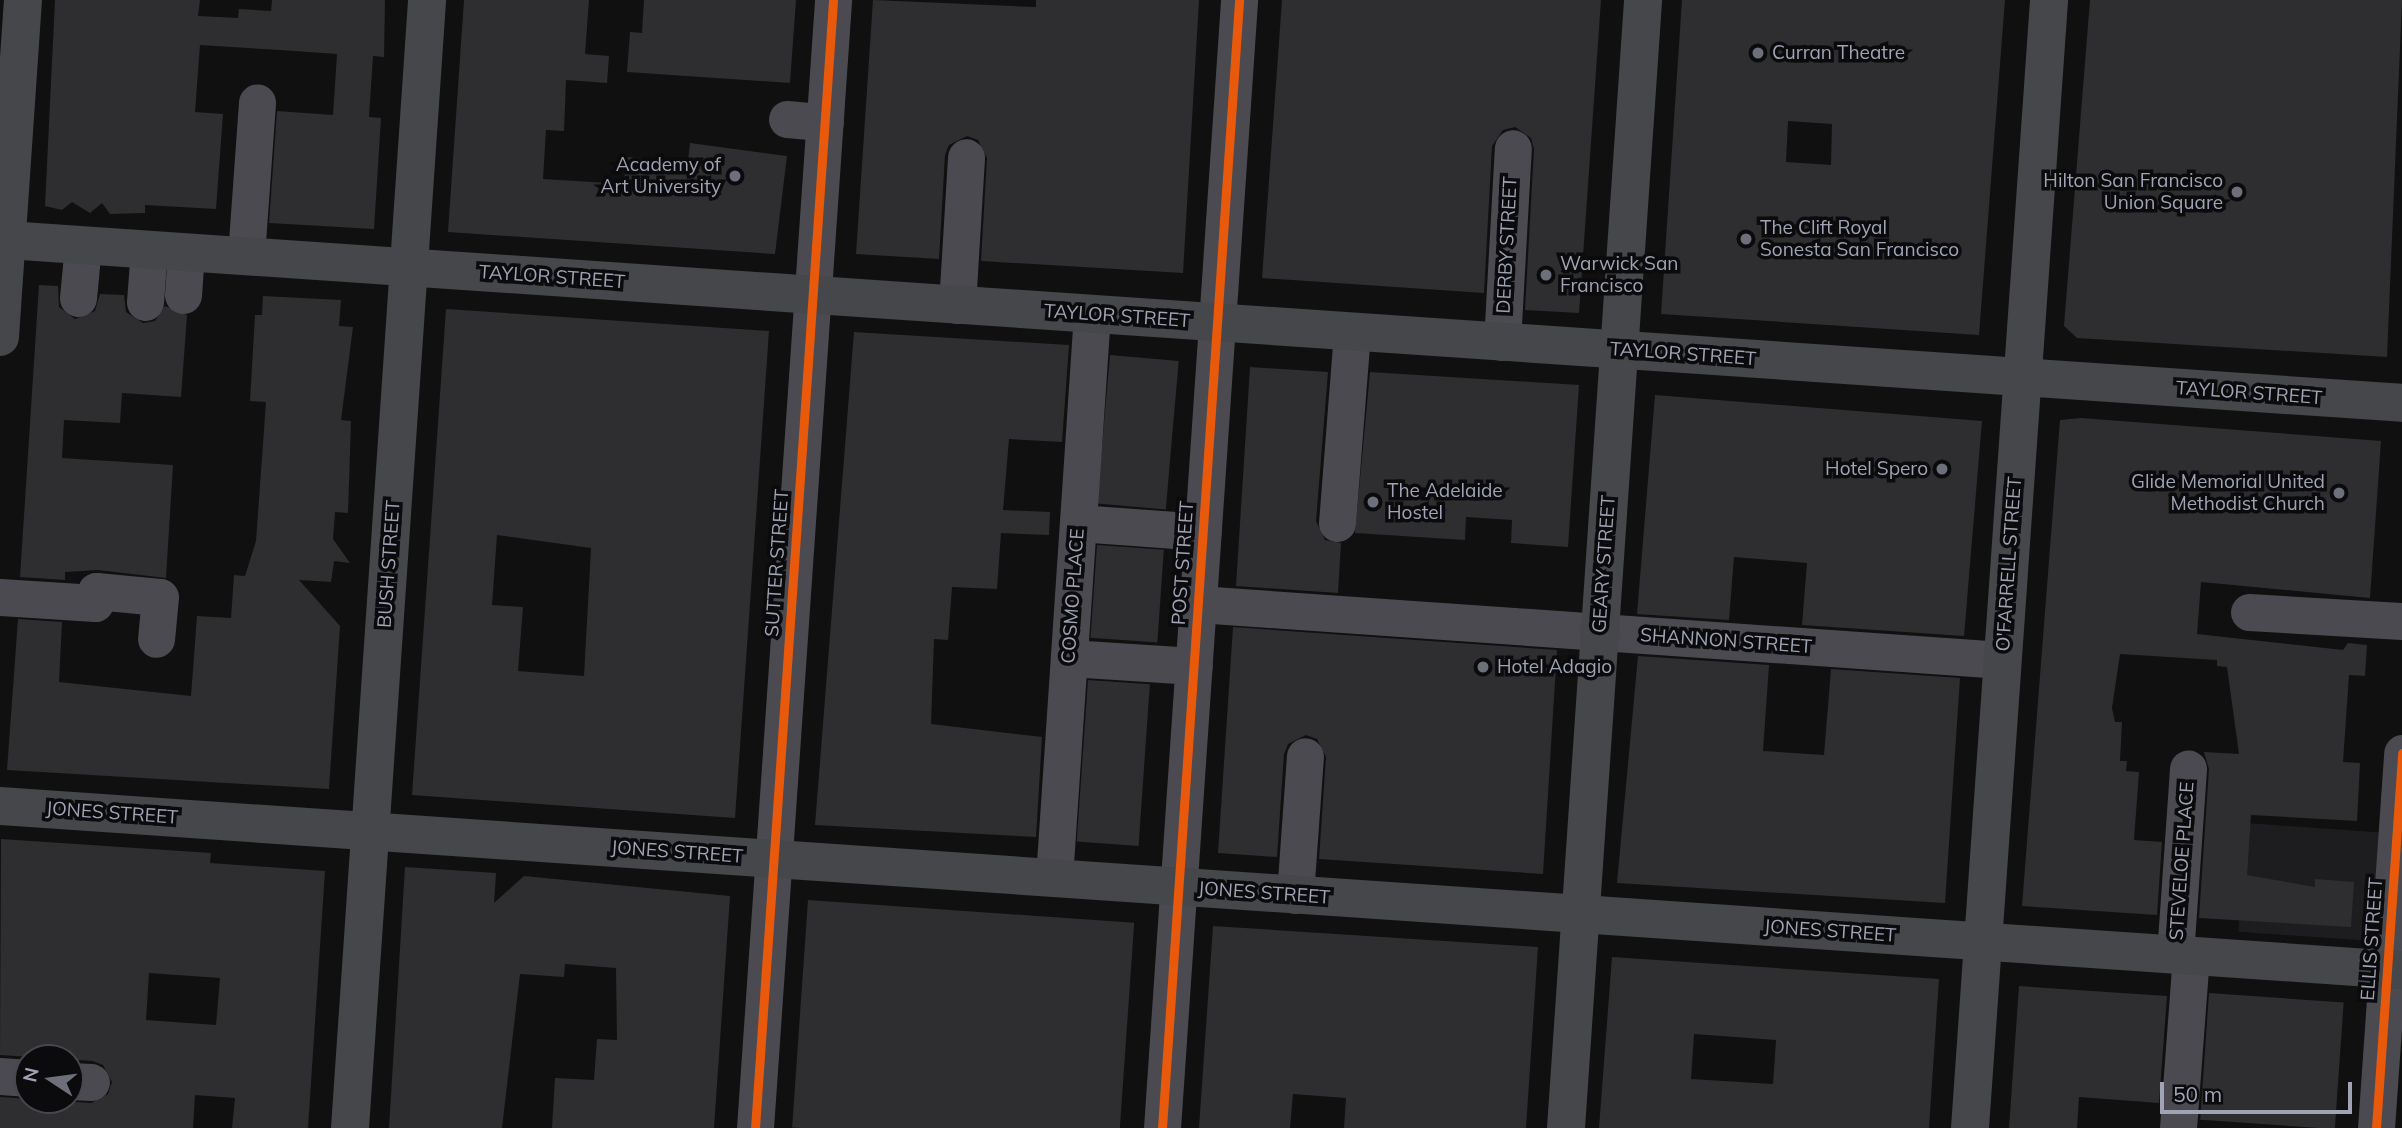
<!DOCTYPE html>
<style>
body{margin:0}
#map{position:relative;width:2402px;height:1128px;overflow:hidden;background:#101010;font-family:Mulish,sans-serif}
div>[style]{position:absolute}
.built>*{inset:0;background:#1d1d1f;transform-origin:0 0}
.building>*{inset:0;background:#2e2e30;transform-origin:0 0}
.minor>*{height:37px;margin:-18.5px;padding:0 18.5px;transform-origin:18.5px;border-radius:18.5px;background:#4a4a50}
.major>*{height:38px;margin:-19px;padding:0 19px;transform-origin:19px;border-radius:19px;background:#46474b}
.cycleway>*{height:9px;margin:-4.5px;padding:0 4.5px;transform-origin:4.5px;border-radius:4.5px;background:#e8590c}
.dots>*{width:19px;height:19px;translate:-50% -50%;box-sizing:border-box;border:4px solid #0b0a0c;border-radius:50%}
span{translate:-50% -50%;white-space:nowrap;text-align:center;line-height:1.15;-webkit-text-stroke:7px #0b0a0c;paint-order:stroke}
.poi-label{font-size:19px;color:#9fa3b3}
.left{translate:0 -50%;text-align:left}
.right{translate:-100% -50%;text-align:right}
.street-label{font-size:19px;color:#9fa3b3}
.north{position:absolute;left:14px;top:1044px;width:70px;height:70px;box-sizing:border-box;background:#0b0a0c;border:2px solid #46474f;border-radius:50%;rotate:283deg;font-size:19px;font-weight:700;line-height:28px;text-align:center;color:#9fa3b3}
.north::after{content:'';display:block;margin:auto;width:24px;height:32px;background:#6d707a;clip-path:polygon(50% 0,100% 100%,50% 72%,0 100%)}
.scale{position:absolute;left:2160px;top:1082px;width:192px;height:32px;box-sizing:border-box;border:4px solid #9fa3b3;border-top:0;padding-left:9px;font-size:21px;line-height:24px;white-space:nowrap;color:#9fa3b3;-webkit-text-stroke:5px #0b0a0c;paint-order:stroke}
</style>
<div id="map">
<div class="built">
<div style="left:2246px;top:823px;width:156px;height:109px;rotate:4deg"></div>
</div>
<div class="building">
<div style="clip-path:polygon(55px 0,200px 0,198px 16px,238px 18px,239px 9px,271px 11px,272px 0,385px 0,384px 57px,373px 56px,369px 117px,381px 118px,374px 229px,269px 223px,277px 111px,333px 115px,337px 54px,280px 50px,200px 45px,195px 112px,223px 114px,216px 209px,145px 205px,145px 213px,110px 214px,102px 203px,90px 213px,72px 202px,62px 210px,45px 206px)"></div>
<div style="clip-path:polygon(464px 0,589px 0,585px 54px,609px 56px,607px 83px,566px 80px,564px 131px,546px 130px,543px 179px,624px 184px,626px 157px,688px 161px,690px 143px,787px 156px,775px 254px,448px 232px)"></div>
<div style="clip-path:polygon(644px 0,796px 0,790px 83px,627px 72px,630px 32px,642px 33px)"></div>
<div style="clip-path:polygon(873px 0,1036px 7px,1036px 0,1199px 0,1183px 273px,981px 261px,987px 158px,978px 140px,967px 136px,949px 145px,945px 155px,939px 259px,856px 254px)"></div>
<div style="clip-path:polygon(1282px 0,1601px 0,1579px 313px,1525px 310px,1534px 149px,1531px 138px,1515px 127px,1503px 130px,1492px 146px,1484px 293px,1262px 278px)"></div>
<div style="clip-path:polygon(evenodd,1682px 0,2005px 0,1979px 335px,1661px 314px,1682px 0,1788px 121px,1832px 124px,1831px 165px,1786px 162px,1788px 121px)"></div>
<div style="clip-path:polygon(2090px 0,2402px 0,2387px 357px,2077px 338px,2064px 326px)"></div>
<div style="clip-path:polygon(39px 285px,58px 286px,59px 307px,75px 319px,95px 311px,100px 294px,124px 295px,126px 312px,143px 323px,155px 321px,165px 306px,187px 315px,181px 397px,122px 393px,120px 423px,64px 420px,62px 458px,173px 465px,166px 578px,98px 570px,65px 572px,65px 580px,20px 577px)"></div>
<div style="clip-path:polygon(263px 296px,341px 300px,339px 326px,353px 327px,341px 420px,351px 421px,348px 513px,335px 512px,333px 539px,350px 563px,334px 561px,331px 582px,299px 580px,340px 626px,329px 789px,7px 770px,18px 619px,62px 622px,59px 682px,191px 696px,197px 616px,231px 618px,234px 575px,245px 576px,256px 541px,266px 402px,250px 401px,255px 315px,262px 315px)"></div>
<div style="clip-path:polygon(evenodd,446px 309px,769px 331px,735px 818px,412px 795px,446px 309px,497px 535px,591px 548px,584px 676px,518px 671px,523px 607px,492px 605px,497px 535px)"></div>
<div style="clip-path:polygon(854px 332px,1069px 345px,1062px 442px,1009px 439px,1003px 510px,1050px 512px,1049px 535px,1001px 533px,997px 589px,952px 587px,948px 640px,934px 639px,931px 724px,1042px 737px,1036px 837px,815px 825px)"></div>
<div style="left:1110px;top:355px;width:69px;height:149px;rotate:5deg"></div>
<div style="clip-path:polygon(1250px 367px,1328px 372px,1316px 521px,1325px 540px,1341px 543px,1338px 593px,1236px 586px)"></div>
<div style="clip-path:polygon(1370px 372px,1579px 385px,1568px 547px,1511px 543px,1512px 520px,1466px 517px,1465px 540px,1355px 533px)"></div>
<div style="clip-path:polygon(1655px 395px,1982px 421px,1964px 636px,1802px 625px,1807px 563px,1734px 557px,1729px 620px,1637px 614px)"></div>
<div style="clip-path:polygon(2081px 418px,2381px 441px,2370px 598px,2201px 582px,2197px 634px,2343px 650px,2348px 643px,2367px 645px,2365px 676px,2349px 675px,2343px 762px,2360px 763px,2357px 821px,2251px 815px,2247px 875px,2315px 887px,2315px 879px,2354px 882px,2351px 927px,2199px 918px,2209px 769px,2204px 752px,2239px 754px,2227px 667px,2217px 666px,2217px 660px,2120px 654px,2112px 708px,2115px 722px,2122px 722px,2120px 761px,2127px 761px,2126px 771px,2139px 772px,2134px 840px,2162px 842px,2157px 915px,2022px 906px,2060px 420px)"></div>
<div style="left:1097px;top:545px;width:67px;height:93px;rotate:4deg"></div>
<div style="clip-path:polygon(1233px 627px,1557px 650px,1543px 874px,1319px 859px,1326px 757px,1317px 739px,1306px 735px,1288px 744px,1284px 754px,1277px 857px,1218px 853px)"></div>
<div style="clip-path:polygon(1638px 656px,1769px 665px,1763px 751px,1824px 755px,1831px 669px,1960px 678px,1945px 903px,1617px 883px)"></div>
<div style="left:1088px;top:680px;width:62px;height:162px;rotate:4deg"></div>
<div style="clip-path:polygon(evenodd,1px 839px,211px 853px,210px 863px,325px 871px,308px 1128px,232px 1128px,235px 1098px,195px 1095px,193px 1128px,0 1128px,0 1097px,91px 1103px,108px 1094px,112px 1082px,103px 1065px,93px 1061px,0 1055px,1px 839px,149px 973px,220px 978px,216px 1025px,146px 1020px,149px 973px)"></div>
<div style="clip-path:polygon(405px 867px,496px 873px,494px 903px,524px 876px,730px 896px,714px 1128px,552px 1128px,555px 1078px,594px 1080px,597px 1039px,617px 1040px,616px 968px,565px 964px,564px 977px,520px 974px,502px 1128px,389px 1128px)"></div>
<div style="left:808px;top:900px;width:327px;height:228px;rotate:4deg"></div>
<div style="clip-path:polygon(1213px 926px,1538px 947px,1526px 1128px,1344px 1128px,1346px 1098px,1293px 1094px,1290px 1128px,1199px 1128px)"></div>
<div style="clip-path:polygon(evenodd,1612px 957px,1939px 979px,1929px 1128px,1599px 1128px,1612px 957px,1694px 1034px,1776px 1040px,1773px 1084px,1691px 1079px,1694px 1034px)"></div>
<div style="clip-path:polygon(2019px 986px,2167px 996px,2159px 1103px,2079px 1097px,2077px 1128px,2009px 1128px)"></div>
<div style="left:2209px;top:993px;width:135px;height:127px;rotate:4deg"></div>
</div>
<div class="minor">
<div style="left:787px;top:119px;width:38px;rotate:5deg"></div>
<div style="left:246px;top:256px;width:154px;rotate:-85.9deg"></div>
<div style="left:183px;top:295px;width:43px;rotate:-86deg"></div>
<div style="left:78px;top:298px;width:53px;rotate:-84.6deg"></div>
<div style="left:145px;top:302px;width:53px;rotate:-85.7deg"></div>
<div style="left:957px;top:305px;width:148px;rotate:-86.5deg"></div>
<div style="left:1502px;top:342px;width:194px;rotate:-86.8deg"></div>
<div style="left:1078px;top:523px;width:125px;rotate:4.1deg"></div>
<div style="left:1337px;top:523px;width:192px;rotate:-85.5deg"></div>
<div style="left:0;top:597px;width:95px;rotate:3.6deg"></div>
<div style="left:95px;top:603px;width:12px;rotate:-85deg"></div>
<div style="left:96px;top:591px;width:64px;rotate:5.4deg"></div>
<div style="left:160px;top:597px;width:42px;rotate:95.4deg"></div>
<div style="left:1198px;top:604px;width:806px;rotate:3.98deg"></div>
<div style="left:2249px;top:612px;width:153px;rotate:3.4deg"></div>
<div style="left:1069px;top:658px;width:125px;rotate:3.7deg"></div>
<div style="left:1054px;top:878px;width:565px;rotate:-86.15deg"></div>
<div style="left:1295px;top:895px;width:139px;rotate:-85.9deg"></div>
<div style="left:2175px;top:955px;width:187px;rotate:-86deg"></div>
<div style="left:0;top:1076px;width:28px;rotate:4deg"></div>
<div style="left:70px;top:1081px;width:21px;rotate:3deg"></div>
<div style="left:755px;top:1128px;width:1131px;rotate:-86.04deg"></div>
<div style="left:1162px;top:1128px;width:1131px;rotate:-86.09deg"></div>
<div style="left:2178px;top:1128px;width:172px;rotate:-85.7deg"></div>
<div style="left:2376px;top:1128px;width:376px;rotate:-86deg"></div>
</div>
<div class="major">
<div style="left:7px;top:240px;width:2401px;rotate:3.89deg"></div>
<div style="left:0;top:337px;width:338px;rotate:-86.1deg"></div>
<div style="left:0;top:806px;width:2408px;rotate:3.91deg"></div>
<div style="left:350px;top:1128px;width:1131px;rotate:-86.09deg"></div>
<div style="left:1566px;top:1128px;width:1131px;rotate:-86.09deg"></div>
<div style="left:1970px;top:1128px;width:1131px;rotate:-85.99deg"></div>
</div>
<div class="cycleway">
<div style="left:755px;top:1128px;width:1131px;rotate:-86.04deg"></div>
<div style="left:1162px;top:1128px;width:1131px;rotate:-86.09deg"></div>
<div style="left:2376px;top:1128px;width:376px;rotate:-86deg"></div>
</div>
<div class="dots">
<div style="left:1758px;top:53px;background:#6d707a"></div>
<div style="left:735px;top:176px;background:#6d707a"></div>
<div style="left:2237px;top:192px;background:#6d707a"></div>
<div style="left:1746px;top:239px;background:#6d707a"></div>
<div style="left:1546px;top:275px;background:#6d707a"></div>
<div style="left:1942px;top:469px;background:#6d707a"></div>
<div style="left:2339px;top:493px;background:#6d707a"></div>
<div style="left:1373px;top:502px;background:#6d707a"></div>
<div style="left:1483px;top:667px;background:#6d707a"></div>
</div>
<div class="poi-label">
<span class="left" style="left:1772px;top:53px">Curran Theatre</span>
<span class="right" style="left:721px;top:176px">Academy of<br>Art University</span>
<span class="right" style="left:2223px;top:192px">Hilton San Francisco<br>Union Square</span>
<span class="left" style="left:1760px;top:239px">The Clift Royal<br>Sonesta San Francisco</span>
<span class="left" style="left:1560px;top:275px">Warwick San<br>Francisco</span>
<span class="right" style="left:1928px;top:469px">Hotel Spero</span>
<span class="right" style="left:2325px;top:493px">Glide Memorial United<br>Methodist Church</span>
<span class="left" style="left:1387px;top:502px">The Adelaide<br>Hostel</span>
<span class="left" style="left:1497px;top:667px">Hotel Adagio</span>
</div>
<div class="street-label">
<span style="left:1507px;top:245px;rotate:-87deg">DERBY STREET</span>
<span style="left:552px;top:277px;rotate:4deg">TAYLOR STREET</span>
<span style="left:1117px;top:316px;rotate:4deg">TAYLOR STREET</span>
<span style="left:1683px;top:354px;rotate:4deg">TAYLOR STREET</span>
<span style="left:2249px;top:393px;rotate:4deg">TAYLOR STREET</span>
<span style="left:777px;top:563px;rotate:-86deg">SUTTER STREET</span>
<span style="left:1183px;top:563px;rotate:-86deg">POST STREET</span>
<span style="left:389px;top:564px;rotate:-86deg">BUSH STREET</span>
<span style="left:1604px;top:564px;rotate:-86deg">GEARY STREET</span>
<span style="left:2009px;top:564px;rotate:-86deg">O'FARRELL STREET</span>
<span style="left:1073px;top:596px;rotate:-86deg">COSMO PLACE</span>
<span style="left:1726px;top:641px;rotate:4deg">SHANNON STREET</span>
<span style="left:112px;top:813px;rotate:4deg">JONES STREET</span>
<span style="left:677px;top:852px;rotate:4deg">JONES STREET</span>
<span style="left:2182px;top:861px;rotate:-86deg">STEVELOE PLACE</span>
<span style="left:1264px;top:893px;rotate:4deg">JONES STREET</span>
<span style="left:1830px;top:931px;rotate:4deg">JONES STREET</span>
<span style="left:2372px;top:939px;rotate:-86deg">ELLIS STREET</span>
</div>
<div class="north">N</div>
<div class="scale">50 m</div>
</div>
